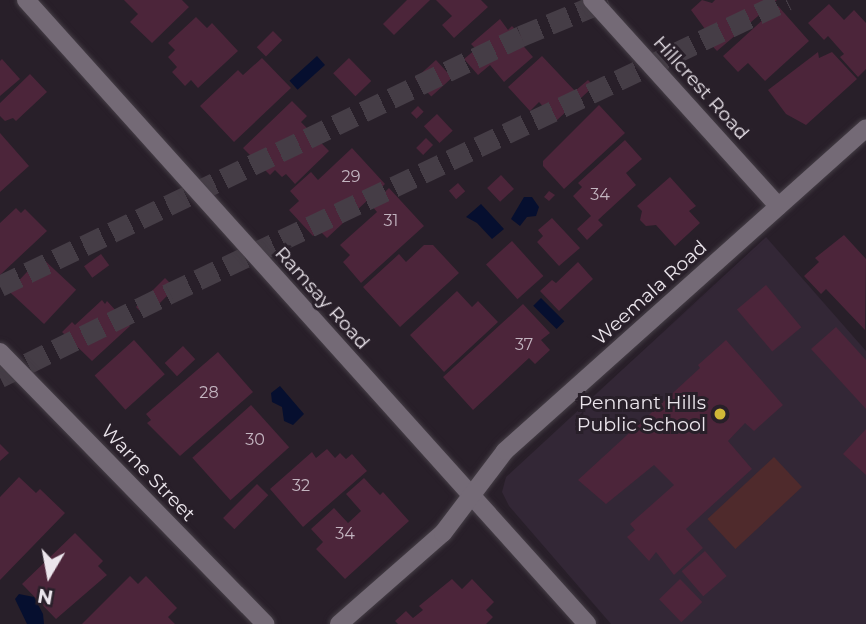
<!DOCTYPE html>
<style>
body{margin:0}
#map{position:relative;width:866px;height:624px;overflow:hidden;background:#281f29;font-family:Montserrat,sans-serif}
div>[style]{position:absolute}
.built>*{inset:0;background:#332736}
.green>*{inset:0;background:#4f2a2c;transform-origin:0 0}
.water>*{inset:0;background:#060f2f;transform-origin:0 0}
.building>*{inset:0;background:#4c253a;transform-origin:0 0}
.motorway-tunnel>*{height:21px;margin-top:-10.5px;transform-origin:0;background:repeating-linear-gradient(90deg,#453d46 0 21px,transparent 0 31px)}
.roads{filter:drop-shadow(0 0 2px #453e46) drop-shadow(0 0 2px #453e46)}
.minor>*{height:18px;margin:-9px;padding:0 9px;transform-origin:9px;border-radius:9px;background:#746a76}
.dots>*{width:19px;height:19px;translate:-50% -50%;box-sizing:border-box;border:4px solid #281f29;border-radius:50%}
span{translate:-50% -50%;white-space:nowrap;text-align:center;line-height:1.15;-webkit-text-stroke:6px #281f29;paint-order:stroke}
.number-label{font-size:16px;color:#c3b5c0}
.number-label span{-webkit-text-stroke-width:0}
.street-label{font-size:19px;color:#ebe5ec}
.poi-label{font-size:19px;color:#ebe5ec}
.right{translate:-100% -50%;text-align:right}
.north{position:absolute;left:14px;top:540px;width:70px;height:70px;-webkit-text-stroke:5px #281f29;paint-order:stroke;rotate:190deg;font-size:19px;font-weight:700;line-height:28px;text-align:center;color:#ebe5ec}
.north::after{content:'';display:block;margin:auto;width:24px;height:32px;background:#ebe5ec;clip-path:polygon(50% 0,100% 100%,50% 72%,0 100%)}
</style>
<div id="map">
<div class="built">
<div style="clip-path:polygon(766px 237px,866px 351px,866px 624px,611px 624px,509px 506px,502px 492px,506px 477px)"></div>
</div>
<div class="green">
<div style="left:774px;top:457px;width:41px;height:91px;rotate:47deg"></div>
</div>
<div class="water">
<div style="left:317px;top:56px;width:12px;height:37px;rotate:48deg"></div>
<div style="clip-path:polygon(524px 197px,532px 197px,539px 207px,536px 216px,527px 217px,520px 226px,511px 219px)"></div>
<div style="clip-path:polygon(481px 204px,504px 229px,492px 239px,477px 223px,466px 217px)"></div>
<div style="left:541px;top:298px;width:33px;height:11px;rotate:45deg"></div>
<div style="clip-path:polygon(280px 386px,304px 414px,293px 425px,284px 421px,282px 407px,272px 402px,271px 393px)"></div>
<div style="clip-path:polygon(19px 594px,34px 597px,43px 614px,44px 624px,27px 624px,15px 599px)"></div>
</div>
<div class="building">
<div style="clip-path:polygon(124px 0,182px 0,189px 7px,152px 43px,130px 22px,138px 14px)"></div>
<div style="clip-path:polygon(407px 0,430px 0,394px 35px,383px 24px)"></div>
<div style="clip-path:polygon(436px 0,481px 0,488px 7px,454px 38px,442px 25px,452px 16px)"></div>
<div style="clip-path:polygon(702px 0,712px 3px,715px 0,777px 0,717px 51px,701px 34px,705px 29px,691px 10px)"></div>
<div style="clip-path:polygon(829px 4px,844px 20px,854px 10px,866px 23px,866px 69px,858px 77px,840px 57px,844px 54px,828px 36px,824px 40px,808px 23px)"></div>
<div style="clip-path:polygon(778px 6px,809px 41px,765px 81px,748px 63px,738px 72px,723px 56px)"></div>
<div style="clip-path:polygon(196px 17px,207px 28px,212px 23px,238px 51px,198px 88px,191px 80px,185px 86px,172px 72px,177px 67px,168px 57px,175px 50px,168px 43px)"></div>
<div style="clip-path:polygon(500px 19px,508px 30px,512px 26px,523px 38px,519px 41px,533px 57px,504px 82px,490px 65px,478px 75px,464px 59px,476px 49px,471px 44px)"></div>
<div style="left:273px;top:31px;width:13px;height:23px;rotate:45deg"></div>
<div style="clip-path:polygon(818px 52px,819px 58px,832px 52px,857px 79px,806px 125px,786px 114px,768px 90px)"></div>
<div style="clip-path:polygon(542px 56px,575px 91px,588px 80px,594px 86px,556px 121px,539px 102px,530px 111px,508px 87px)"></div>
<div style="clip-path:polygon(262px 58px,291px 88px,234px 142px,200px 106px,238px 70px,243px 75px)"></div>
<div style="left:349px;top:58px;width:32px;height:22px;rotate:46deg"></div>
<div style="clip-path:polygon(2px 59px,20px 79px,0 96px,0 61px)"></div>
<div style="left:436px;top:60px;width:24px;height:28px;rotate:48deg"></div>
<div style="clip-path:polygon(30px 74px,47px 92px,16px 121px,13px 118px,5px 121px,0 116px,0 103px)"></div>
<div style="clip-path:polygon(292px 101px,307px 116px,301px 122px,329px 151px,295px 184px,286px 174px,282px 177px,275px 170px,270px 175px,243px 148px)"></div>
<div style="clip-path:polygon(599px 105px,625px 133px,564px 189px,543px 166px,543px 161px)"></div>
<div style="left:418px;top:106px;width:8px;height:10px;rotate:45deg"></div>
<div style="left:437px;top:114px;width:23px;height:18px;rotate:47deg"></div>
<div style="clip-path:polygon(0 133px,29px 166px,0 192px)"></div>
<div style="left:426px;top:138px;width:10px;height:14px;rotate:45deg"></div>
<div style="clip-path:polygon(625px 140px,642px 159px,626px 173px,636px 185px,598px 220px,603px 225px,587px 240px,577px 229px,591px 216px,573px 196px,582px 187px,578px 183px)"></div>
<div style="clip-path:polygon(352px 148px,385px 184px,327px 238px,319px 230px,313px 236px,289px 210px,299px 201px,290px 191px,311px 172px,318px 180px)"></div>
<div style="left:501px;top:175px;width:19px;height:19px;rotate:47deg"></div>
<div style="clip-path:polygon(670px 177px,696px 206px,689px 211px,700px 223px,675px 246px,656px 225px,646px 226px,640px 220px,642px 211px,637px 206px)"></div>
<div style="left:458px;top:183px;width:11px;height:12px;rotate:49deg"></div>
<div style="clip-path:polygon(389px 188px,424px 226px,361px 283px,343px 262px,350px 255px,340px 245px,377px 212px,371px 205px)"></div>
<div style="clip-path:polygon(549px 191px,555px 195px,549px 201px,544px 197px)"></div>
<div style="clip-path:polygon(16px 208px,21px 213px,25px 209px,47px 231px,0 275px,0 223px)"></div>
<div style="clip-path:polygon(552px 218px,580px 248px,559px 266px,537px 242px,543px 236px,538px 230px)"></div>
<div style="clip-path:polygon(844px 235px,866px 259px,865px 330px,826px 289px,821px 294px,804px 276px,819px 262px,815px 258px)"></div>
<div style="left:512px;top:241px;width:47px;height:35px;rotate:48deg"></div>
<div style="clip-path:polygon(424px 245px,433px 245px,459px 273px,400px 327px,363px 287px,399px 254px,406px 262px)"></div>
<div style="left:101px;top:254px;width:14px;height:21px;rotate:54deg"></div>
<div style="left:41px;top:257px;width:48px;height:47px;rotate:43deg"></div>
<div style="clip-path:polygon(578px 262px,593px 279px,559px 311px,540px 291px,552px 280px,556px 283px)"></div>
<div style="left:165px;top:278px;width:14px;height:41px;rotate:45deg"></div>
<div style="left:766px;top:285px;width:55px;height:38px;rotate:50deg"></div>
<div style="clip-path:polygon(457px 291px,472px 307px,478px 301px,498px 322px,444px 372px,410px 335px)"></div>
<div style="clip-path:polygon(102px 300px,105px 304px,107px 301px,130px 326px,92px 361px,62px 332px,72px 322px,75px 325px)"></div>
<div style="clip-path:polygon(523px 304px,550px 333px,541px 340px,550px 350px,535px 364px,529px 358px,473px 410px,443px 377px)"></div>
<div style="clip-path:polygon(836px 327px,866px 360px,866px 409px,811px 349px)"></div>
<div style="left:134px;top:340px;width:46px;height:53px;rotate:48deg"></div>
<div style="clip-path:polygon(726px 340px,783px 405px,754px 431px,745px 423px,728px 441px,752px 469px,686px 529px,703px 548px,674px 575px,656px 552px,649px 561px,627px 537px,635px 530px,630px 524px,674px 485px,654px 465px,606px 504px,578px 480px,700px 368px,698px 365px)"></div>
<div style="left:183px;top:346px;width:18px;height:25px;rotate:47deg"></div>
<div style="clip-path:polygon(218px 352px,253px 392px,180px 456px,147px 423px,151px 420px,146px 414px)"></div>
<div style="left:251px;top:405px;width:57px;height:79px;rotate:48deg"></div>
<div style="clip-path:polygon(866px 429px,866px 475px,843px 454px)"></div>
<div style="clip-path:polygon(0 444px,9px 453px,0 461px)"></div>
<div style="clip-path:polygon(327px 449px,335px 458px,340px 453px,346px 459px,352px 454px,367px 471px,303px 527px,270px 489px,312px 452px,316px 458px)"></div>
<div style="clip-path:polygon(19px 477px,36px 493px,40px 489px,65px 513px,0 580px,0 497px)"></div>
<div style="clip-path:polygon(364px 478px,380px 495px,383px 492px,409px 521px,345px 579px,316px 549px,323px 542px,311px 529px,334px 508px,348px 523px,361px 511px,346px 494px)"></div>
<div style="left:257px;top:484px;width:16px;height:48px;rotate:45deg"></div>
<div style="clip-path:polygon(75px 533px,103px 561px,98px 566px,107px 575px,56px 619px,22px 584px)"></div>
<div style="left:705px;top:551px;width:33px;height:31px;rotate:49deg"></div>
<div style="clip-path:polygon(130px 576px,138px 584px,146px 576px,177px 608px,168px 617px,175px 624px,82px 624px)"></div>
<div style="clip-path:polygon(452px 579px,462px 589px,472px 579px,494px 602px,486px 610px,493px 617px,486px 624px,398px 624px,395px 621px,406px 611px,413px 618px,423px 610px,419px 606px)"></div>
<div style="left:680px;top:579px;width:32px;height:29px;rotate:46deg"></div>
</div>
<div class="motorway-tunnel">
<div style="left:0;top:286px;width:578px;rotate:-25.63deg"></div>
<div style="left:521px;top:36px;width:94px;rotate:-22.5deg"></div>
<div style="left:0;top:377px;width:190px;rotate:-26.3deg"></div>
<div style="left:170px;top:293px;width:683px;rotate:-25.4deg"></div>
</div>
<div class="roads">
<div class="minor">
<div style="left:26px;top:0;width:839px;rotate:48.04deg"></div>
<div style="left:592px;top:0;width:278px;rotate:47.9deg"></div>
<div style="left:0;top:352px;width:380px;rotate:45.7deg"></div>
<div style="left:339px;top:624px;width:138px;rotate:-41.2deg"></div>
<div style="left:443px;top:533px;width:103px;rotate:-52.9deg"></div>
<div style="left:505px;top:451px;width:484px;rotate:-41.8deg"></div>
</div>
</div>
<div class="dots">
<div style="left:720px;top:414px;background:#d0b837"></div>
</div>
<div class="number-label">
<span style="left:351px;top:177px">29</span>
<span style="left:600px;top:195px">34</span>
<span style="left:391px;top:221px">31</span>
<span style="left:524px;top:345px">37</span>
<span style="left:209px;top:393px">28</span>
<span style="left:255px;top:440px">30</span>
<span style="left:301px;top:486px">32</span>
<span style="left:345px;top:534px">34</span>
</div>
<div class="street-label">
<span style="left:701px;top:88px;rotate:48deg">Hillcrest Road</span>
<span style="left:650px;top:293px;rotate:-42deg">Weemala Road</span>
<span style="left:322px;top:298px;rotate:48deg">Ramsay Road</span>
<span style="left:148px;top:473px;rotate:46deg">Warne Street</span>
</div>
<div class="poi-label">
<span class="right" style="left:706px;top:414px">Pennant Hills<br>Public School</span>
</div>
<div class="north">N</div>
</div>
